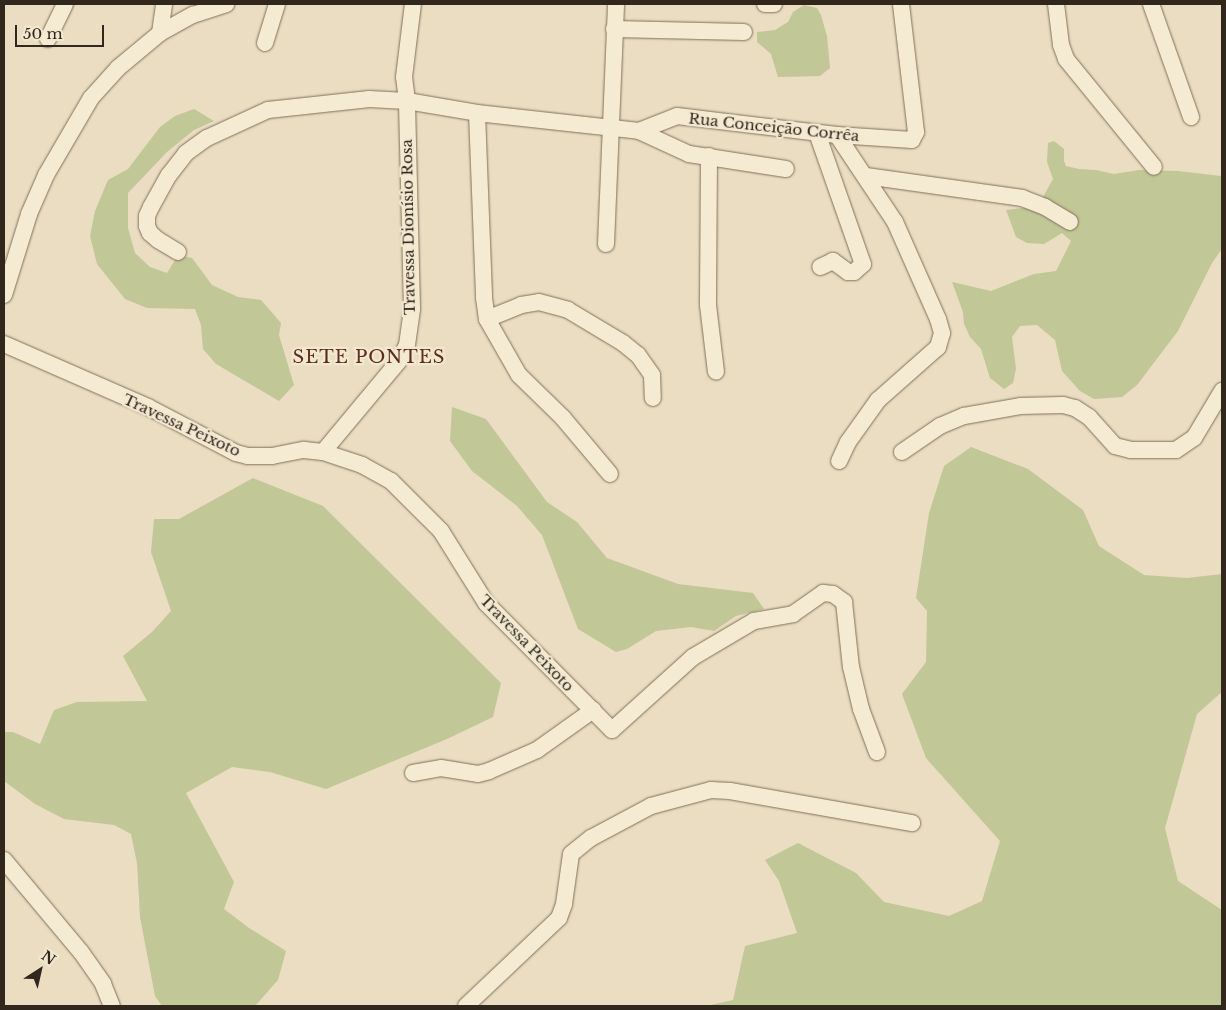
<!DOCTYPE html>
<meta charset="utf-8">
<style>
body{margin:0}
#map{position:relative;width:1226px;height:1010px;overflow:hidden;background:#eaddc1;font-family:"Libre Baskerville",serif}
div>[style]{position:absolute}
.green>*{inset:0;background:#c1c796}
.roads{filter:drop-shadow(0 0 1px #816f5a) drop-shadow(0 0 1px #816f5a)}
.minor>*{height:16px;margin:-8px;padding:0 8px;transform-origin:8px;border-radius:8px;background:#f5ebd3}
span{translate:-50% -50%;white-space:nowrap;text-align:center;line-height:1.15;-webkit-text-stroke:4.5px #f2e8d0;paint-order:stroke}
.street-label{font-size:15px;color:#32271d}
.quarter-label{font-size:18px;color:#5b2c20;letter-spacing:1px}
.frame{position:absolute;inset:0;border:5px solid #32271d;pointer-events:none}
.north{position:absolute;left:15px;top:945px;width:50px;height:50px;-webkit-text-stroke:4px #f2e8d0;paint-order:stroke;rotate:35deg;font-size:14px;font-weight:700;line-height:20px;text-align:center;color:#32271d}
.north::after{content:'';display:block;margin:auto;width:18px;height:22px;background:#32271d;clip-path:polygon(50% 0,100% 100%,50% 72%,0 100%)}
.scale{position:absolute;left:15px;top:25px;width:89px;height:22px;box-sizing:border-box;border:2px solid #32271d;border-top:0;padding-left:6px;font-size:15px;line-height:18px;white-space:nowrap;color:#32271d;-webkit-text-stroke:4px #f2e8d0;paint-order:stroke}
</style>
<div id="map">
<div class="green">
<div style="clip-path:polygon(804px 5px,817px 8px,821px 15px,827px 36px,830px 68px,820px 76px,778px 77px,771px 54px,757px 42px,757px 32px,775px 30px,788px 22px,793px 12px)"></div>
<div style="clip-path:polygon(194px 109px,214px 121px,194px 130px,167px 152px,128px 193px,128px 228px,135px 253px,150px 267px,167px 273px,178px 255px,192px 258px,212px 285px,238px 297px,261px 300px,281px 323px,279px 335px,294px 385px,279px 401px,216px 364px,203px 349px,201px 325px,195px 309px,147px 308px,125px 299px,97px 264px,90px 236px,95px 211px,108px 180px,128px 169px,160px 127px,175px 116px)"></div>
<div style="clip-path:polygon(1054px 141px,1064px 149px,1064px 161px,1066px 166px,1079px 169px,1096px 170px,1114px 174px,1139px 170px,1178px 171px,1221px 176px,1222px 249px,1212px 263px,1178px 331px,1137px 385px,1122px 397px,1094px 399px,1080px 391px,1062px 371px,1055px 340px,1037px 325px,1020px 326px,1012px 337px,1016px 369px,1013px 383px,1004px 389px,990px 378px,981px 349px,970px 337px,964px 324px,963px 312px,952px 282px,991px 291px,1034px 274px,1056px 271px,1071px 241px,1062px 233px,1044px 244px,1027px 243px,1016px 237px,1006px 210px,1030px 207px,1036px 200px,1043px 197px,1053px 179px,1047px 162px,1048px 143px)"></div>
<div style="clip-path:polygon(452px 407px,486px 419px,547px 502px,577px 522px,607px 558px,678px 584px,753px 593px,764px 609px,736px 616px,714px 631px,691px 627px,656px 631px,627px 649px,616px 652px,578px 629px,542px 535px,517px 506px,472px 471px,450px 441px)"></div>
<div style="clip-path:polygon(971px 447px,1028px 469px,1083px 510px,1099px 546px,1144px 575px,1187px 578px,1222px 574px,1222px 692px,1197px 714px,1165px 828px,1178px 881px,1222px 910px,1222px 1006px,706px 1006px,733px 1000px,745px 946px,797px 933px,779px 881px,765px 860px,798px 843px,856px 873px,884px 902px,949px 916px,982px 901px,1000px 841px,926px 758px,902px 694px,926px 662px,927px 611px,916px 598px,929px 513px,944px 466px)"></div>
<div style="clip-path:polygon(253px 478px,323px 506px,501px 683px,493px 717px,447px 739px,326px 789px,270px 772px,232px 767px,186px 793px,234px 882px,224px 909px,249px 928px,286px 951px,278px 980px,255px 1006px,162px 1006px,155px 996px,140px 917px,137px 863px,131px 834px,114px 825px,64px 819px,35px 804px,4px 781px,4px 732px,13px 732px,40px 744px,54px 710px,77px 702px,147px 701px,123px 656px,152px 632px,171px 611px,151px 552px,154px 519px,179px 519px)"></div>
</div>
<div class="roads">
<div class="minor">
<div style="left:765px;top:4px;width:9px"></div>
<div style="left:1056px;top:4px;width:41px;rotate:83deg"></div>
<div style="left:1061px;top:45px;width:15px;rotate:70deg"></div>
<div style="left:1066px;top:59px;width:139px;rotate:50.8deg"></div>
<div style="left:1151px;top:4px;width:120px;rotate:70.5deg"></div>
<div style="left:614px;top:29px;width:130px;rotate:1.3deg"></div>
<div style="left:160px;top:33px;width:29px;rotate:-82deg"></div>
<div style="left:48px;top:39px;width:39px;rotate:-64deg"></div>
<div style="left:265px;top:43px;width:41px;rotate:-72.9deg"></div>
<div style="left:477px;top:113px;width:185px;rotate:87.8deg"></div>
<div style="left:484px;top:298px;width:21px;rotate:82deg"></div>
<div style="left:487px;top:319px;width:64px;rotate:60.3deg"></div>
<div style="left:519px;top:375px;width:62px;rotate:44.3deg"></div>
<div style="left:563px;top:418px;width:73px;rotate:50deg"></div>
<div style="left:639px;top:131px;width:55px;rotate:24.7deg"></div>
<div style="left:689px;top:154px;width:98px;rotate:8.8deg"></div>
<div style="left:817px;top:133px;width:139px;rotate:70.7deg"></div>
<div style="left:863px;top:264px;width:12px;rotate:138deg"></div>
<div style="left:854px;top:272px;width:6px;rotate:180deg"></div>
<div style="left:848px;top:272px;width:19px;rotate:-144deg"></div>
<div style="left:833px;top:261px;width:14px;rotate:155deg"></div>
<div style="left:837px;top:135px;width:105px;rotate:56.3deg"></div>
<div style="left:895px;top:222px;width:106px;rotate:66.1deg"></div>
<div style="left:938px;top:319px;width:15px;rotate:74deg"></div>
<div style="left:942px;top:333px;width:15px;rotate:106deg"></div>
<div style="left:938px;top:347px;width:80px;rotate:138.5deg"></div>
<div style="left:878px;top:400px;width:52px;rotate:125.5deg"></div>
<div style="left:848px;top:442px;width:21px;rotate:115deg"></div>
<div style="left:709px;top:156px;width:149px;rotate:90.4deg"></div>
<div style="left:708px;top:305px;width:67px;rotate:83.2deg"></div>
<div style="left:866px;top:176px;width:158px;rotate:8deg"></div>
<div style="left:1022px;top:198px;width:25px;rotate:21deg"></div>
<div style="left:1045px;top:207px;width:29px;rotate:31deg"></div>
<div style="left:606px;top:244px;width:240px;rotate:-87.6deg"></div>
<div style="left:178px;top:252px;width:23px;rotate:-149deg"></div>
<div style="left:158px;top:240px;width:11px;rotate:-139deg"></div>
<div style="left:150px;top:233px;width:8px;rotate:-113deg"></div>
<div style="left:147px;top:226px;width:10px;rotate:-90deg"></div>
<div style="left:147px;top:216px;width:10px;rotate:-66deg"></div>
<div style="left:151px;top:207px;width:37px;rotate:-61deg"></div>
<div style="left:169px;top:175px;width:28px;rotate:-52deg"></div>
<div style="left:186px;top:153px;width:26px;rotate:-36deg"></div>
<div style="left:207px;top:138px;width:67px;rotate:-24.7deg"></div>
<div style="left:268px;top:110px;width:102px;rotate:-6.2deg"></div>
<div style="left:369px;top:99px;width:38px;rotate:3deg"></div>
<div style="left:407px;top:101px;width:71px;rotate:9.7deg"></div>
<div style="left:477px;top:113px;width:163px;rotate:6.3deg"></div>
<div style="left:639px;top:131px;width:41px;rotate:-21.5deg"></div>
<div style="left:677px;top:116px;width:161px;rotate:6.8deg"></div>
<div style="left:837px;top:135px;width:75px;rotate:3.8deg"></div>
<div style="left:912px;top:140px;width:9px;rotate:-63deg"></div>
<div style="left:916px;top:132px;width:129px;rotate:-96.7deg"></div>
<div style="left:4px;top:295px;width:85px;rotate:-72.8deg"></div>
<div style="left:29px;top:214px;width:43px;rotate:-66.4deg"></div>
<div style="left:46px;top:175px;width:89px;rotate:-59.7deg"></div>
<div style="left:91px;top:98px;width:40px;rotate:-48deg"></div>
<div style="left:118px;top:68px;width:55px;rotate:-39.8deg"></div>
<div style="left:160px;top:33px;width:38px;rotate:-29deg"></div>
<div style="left:193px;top:15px;width:35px;rotate:-18deg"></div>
<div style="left:487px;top:319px;width:37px;rotate:-22deg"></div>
<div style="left:521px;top:305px;width:18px;rotate:-9deg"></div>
<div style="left:539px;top:302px;width:30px;rotate:15deg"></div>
<div style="left:568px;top:310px;width:64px;rotate:31deg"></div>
<div style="left:623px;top:343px;width:19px;rotate:39deg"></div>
<div style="left:638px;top:355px;width:24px;rotate:55deg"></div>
<div style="left:652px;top:375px;width:23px;rotate:88deg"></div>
<div style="left:4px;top:344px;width:157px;rotate:23.6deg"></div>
<div style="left:148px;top:407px;width:99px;rotate:27.6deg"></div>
<div style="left:236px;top:453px;width:12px;rotate:14deg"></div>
<div style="left:248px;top:456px;width:24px"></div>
<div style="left:272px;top:456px;width:33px;rotate:-11deg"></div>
<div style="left:304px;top:450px;width:19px;rotate:6deg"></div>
<div style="left:323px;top:452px;width:41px;rotate:18.4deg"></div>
<div style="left:362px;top:465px;width:33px;rotate:29deg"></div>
<div style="left:391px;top:481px;width:71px;rotate:45deg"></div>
<div style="left:441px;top:531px;width:85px;rotate:58deg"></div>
<div style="left:486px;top:603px;width:179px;rotate:45.2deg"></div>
<div style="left:612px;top:730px;width:109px;rotate:-42deg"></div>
<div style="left:693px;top:657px;width:71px;rotate:-30.5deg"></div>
<div style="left:754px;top:621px;width:40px;rotate:-10deg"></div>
<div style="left:793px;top:614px;width:37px;rotate:-35deg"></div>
<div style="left:823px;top:593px;width:10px;rotate:6deg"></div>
<div style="left:833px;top:594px;width:14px;rotate:36deg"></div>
<div style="left:844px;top:602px;width:65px;rotate:83.9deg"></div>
<div style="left:851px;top:667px;width:43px;rotate:76.6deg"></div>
<div style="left:861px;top:709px;width:46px;rotate:69.6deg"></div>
<div style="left:323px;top:452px;width:117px;rotate:-50.2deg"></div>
<div style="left:398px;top:362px;width:19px;rotate:-62deg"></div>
<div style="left:407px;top:345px;width:37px;rotate:-82deg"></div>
<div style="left:412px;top:308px;width:207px;rotate:-91.4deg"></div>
<div style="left:407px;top:101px;width:24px;rotate:-97deg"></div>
<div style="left:404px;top:77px;width:74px;rotate:-83deg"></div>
<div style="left:902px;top:452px;width:46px;rotate:-34.4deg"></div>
<div style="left:940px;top:426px;width:26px;rotate:-23deg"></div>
<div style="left:964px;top:416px;width:57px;rotate:-10.1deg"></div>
<div style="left:1020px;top:406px;width:43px;rotate:-1.3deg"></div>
<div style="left:1063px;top:405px;width:12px;rotate:14deg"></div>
<div style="left:1075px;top:408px;width:17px;rotate:33deg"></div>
<div style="left:1089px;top:417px;width:39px;rotate:48deg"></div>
<div style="left:1115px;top:446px;width:16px;rotate:14deg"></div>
<div style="left:1131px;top:450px;width:45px"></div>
<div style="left:1176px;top:450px;width:22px;rotate:-34deg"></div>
<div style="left:1194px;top:438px;width:55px;rotate:-59.2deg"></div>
<div style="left:413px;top:773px;width:28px;rotate:-10deg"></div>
<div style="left:441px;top:768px;width:37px;rotate:9deg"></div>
<div style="left:478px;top:774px;width:11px;rotate:-15deg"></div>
<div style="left:489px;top:771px;width:52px;rotate:-23.6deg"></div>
<div style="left:537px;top:750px;width:69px;rotate:-35.5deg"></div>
<div style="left:4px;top:860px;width:120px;rotate:50.1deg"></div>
<div style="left:81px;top:952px;width:39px;rotate:55deg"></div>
<div style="left:103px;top:984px;width:24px;rotate:68deg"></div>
<div style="left:466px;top:1006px;width:128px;rotate:-43.4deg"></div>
<div style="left:559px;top:918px;width:15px;rotate:-70deg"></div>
<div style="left:564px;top:904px;width:50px;rotate:-82deg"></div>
<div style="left:571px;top:854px;width:26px;rotate:-39deg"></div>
<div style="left:591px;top:838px;width:68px;rotate:-28.1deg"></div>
<div style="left:651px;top:806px;width:62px;rotate:-14.9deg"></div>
<div style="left:711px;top:790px;width:19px;rotate:3deg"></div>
<div style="left:730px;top:791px;width:185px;rotate:10deg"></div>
</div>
</div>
<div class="street-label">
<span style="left:774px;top:127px;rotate:6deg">Rua Conceição Corrêa</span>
<span style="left:408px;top:227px;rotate:-91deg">Travessa Dionísio Rosa</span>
<span style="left:182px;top:425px;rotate:25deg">Travessa Peixoto</span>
<span style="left:527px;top:643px;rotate:46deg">Travessa Peixoto</span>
</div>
<div class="quarter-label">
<span style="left:369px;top:357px">SETE PONTES</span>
</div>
<div class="frame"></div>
<div class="north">N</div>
<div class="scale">50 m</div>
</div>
